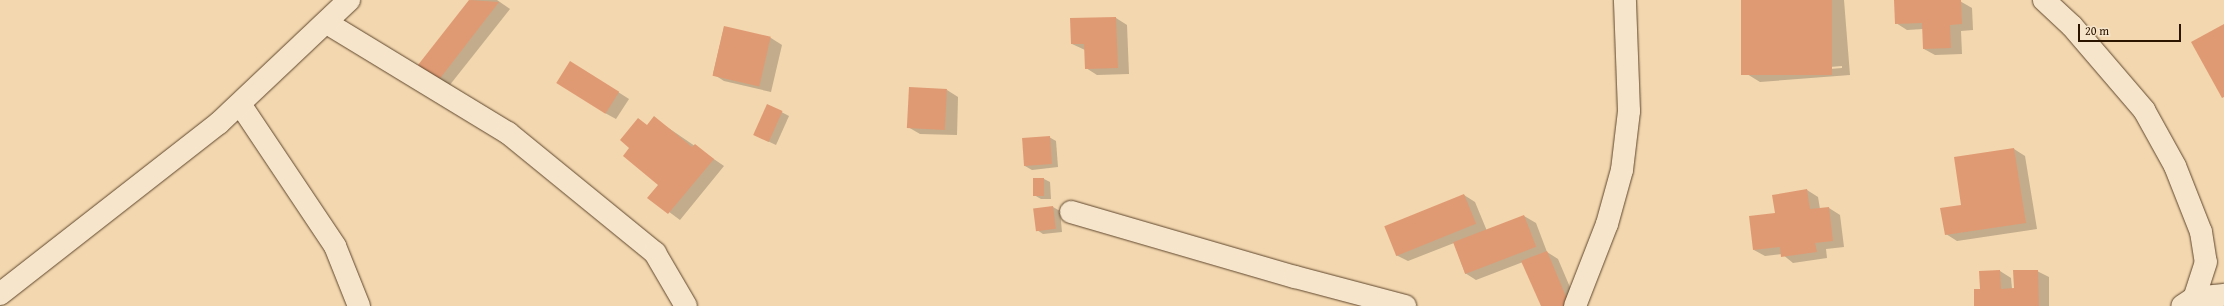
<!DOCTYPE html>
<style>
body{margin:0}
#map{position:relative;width:2224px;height:306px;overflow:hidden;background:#f3d7af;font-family:"Gentium Book Plus",serif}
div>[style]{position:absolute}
.shadow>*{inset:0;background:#0003}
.building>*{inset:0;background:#e09a73;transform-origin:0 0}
.roads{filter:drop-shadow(0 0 1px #5e462c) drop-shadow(0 0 1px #5e462c)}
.minor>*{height:22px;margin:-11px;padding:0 11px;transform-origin:11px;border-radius:11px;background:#f7e5cb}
span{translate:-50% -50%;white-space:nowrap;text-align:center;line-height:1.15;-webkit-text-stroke:3px #f7e5cb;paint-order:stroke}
.scale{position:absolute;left:2078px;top:24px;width:103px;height:18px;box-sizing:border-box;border:2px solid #2c1500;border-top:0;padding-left:5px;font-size:12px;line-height:14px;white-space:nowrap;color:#2c1500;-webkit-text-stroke:3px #f7e5cb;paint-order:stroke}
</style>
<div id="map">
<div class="shadow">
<div style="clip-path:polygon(471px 0,497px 0,510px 9px,449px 86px,419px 65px)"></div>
<div style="clip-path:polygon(evenodd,1742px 0,1844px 0,1850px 75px,1760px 82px,1747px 74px,1742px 0,1842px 66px,1842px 68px,1758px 75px,1758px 73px,1842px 66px)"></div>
<div style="clip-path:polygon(1920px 0,1958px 0,1972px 8px,1973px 30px,1961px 31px,1962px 54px,1935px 55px,1924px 49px,1923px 29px,1907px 30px,1896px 23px)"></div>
<div style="clip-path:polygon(1116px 18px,1127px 25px,1129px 74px,1097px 75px,1086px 68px,1085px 50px,1072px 44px)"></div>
<div style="clip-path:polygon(724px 27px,771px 38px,782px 45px,771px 92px,724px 81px,713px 74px)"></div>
<div style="clip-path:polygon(582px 69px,629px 99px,616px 119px,605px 113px)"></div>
<div style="clip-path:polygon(947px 90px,958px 97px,957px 135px,920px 134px,908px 127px)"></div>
<div style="clip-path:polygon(768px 105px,789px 116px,776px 145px,761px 138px)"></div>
<div style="clip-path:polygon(654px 118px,724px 166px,680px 220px,649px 197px,659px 185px,631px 148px,638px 120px,648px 126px)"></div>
<div style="clip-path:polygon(1049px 137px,1056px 141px,1058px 167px,1032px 170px,1025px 166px)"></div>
<div style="clip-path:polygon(2014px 149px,2025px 156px,2037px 229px,1957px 241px,1946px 234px,1962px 206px,1955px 158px)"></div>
<div style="clip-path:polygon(1044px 179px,1050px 182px,1051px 199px,1041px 199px,1034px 195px)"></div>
<div style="clip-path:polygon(1807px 190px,1818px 197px,1820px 209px,1829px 208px,1840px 215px,1844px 247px,1826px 249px,1827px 258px,1793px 263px,1782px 254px,1765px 256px,1754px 250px,1776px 214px)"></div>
<div style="clip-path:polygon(1464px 195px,1475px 202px,1487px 231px,1524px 216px,1536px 223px,1547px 252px,1558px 259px,1578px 306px,1542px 306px,1523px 262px,1476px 280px,1465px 273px,1454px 243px,1408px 261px,1396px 255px)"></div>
<div style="clip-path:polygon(1053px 207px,1060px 211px,1062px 232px,1043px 234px,1037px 230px)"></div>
<div style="clip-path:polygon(2000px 271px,2011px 278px,2012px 289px,2015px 289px,2037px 271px,2049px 277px,2049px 306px,1975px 306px,1981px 290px)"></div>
</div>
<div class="building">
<div style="clip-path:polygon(469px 0,499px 2px,438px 81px,418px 65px)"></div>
<div style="left:1741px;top:0;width:91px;height:75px"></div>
<div style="clip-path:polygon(1894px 0,1961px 0,1962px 24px,1950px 25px,1951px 48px,1923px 49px,1922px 23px,1895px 24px)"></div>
<div style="clip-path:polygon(1116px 17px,1118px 68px,1085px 69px,1084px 44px,1071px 44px,1070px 18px)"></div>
<div style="clip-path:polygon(2224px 24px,2224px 97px,2222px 98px,2191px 42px)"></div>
<div style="left:724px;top:26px;width:48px;height:51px;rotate:13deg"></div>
<div style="left:570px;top:61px;width:58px;height:26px;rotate:32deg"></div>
<div style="left:909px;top:87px;width:38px;height:41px;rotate:3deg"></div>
<div style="left:767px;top:104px;width:17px;height:34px;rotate:24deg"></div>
<div style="clip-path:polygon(654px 116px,692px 147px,695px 144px,714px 159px,668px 214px,647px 198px,658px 185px,623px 156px,629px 148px,620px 140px,638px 118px,647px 125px)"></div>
<div style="left:1050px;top:136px;width:28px;height:28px;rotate:86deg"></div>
<div style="clip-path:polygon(2014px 148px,2026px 223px,1945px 235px,1940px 208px,1961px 205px,1954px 157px)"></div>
<div style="left:1033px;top:178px;width:11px;height:18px"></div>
<div style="clip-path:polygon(1807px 189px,1810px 209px,1829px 207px,1833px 241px,1815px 243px,1817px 252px,1781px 257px,1780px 247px,1753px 250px,1749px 216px,1775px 213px,1772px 195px)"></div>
<div style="left:1464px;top:194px;width:32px;height:86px;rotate:68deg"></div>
<div style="left:1053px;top:206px;width:23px;height:20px;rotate:83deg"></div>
<div style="left:1524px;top:215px;width:34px;height:76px;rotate:69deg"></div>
<div style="clip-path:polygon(1547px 251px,1570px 306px,1541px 306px,1521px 261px)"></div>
<div style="clip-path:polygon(2000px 270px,2001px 289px,2014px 288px,2013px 270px,2038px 270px,2039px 306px,1974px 306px,1974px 289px,1980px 289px,1979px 271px)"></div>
</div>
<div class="roads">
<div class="minor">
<div style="left:2044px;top:0;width:38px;rotate:43deg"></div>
<div style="left:2072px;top:26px;width:111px;rotate:49.4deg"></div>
<div style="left:2144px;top:110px;width:64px;rotate:61deg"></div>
<div style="left:2175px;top:166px;width:71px;rotate:68.5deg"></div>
<div style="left:2201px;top:232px;width:30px;rotate:81deg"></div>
<div style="left:2206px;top:262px;width:38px;rotate:108deg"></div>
<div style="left:2194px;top:298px;width:14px;rotate:146deg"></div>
<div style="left:327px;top:23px;width:212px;rotate:31.3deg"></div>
<div style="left:508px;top:133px;width:190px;rotate:39.2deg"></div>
<div style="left:655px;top:253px;width:61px;rotate:59.7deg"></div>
<div style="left:240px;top:104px;width:171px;rotate:56.2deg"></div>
<div style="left:335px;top:246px;width:65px;rotate:68.2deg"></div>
<div style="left:1071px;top:212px;width:233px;rotate:16.2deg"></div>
<div style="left:1295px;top:277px;width:114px;rotate:14.8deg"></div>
<div style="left:0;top:294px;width:278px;rotate:-38deg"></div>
<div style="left:219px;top:123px;width:179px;rotate:-43.4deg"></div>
<div style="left:2194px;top:298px;width:30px;rotate:-6deg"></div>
<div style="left:1575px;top:306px;width:88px;rotate:-68.7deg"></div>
<div style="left:1607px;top:224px;width:56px;rotate:-74.5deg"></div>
<div style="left:1622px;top:170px;width:59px;rotate:-83.2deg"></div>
<div style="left:1629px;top:111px;width:111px;rotate:-92.1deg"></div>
</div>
</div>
<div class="scale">20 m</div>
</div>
